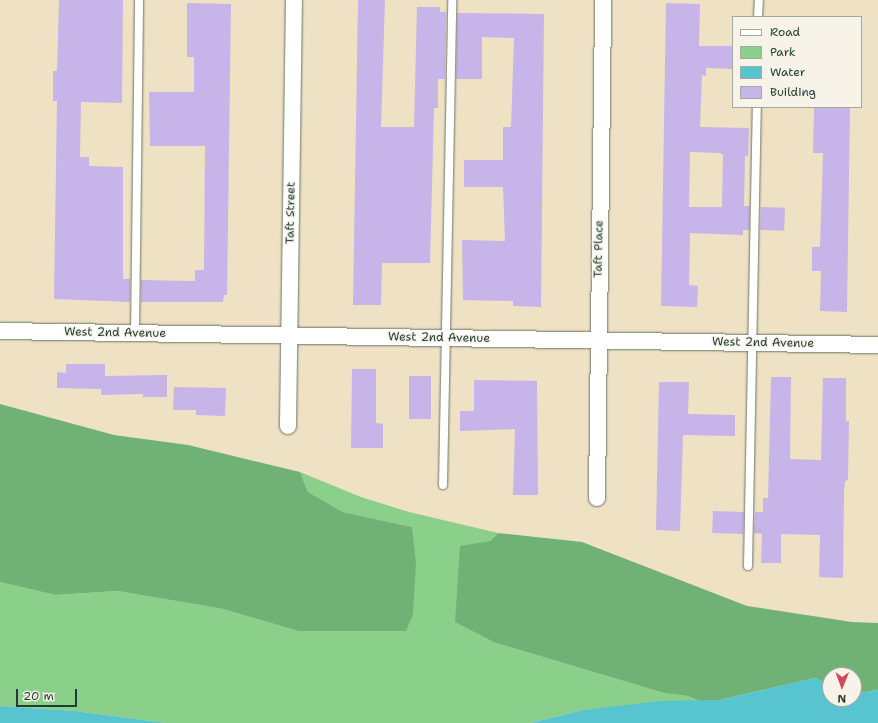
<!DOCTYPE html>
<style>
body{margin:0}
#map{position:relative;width:878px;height:723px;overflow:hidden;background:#efe1c4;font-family:"Shantell Sans",sans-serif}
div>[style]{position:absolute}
.green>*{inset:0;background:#8bd08a}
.forest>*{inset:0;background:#70b276}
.water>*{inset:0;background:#57c4cf}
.building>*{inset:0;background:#c7b4e8;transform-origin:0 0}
.roads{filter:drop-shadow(0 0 1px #687666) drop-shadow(0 0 1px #687666)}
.lane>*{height:8px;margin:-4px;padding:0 4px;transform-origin:4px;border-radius:4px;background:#fff}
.street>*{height:16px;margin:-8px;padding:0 8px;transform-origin:8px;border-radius:8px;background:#fff}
span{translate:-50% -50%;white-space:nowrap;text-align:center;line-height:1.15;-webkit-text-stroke:3px #f7f3e8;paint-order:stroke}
.street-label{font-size:12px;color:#1f3d34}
.legend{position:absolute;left:732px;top:16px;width:130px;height:92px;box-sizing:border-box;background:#f7f3e8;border:1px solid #a1aaa0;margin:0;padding:5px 7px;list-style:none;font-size:12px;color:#1f3d34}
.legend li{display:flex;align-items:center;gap:8px;height:20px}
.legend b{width:20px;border:1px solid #a1aaa0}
.north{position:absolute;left:822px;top:667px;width:40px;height:40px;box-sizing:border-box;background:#f7f3e8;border:1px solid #a1aaa0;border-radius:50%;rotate:181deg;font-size:11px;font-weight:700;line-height:16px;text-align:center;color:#1f3d34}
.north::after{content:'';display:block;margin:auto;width:14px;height:18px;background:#d1495b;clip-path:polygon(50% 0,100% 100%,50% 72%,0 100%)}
.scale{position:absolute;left:16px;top:689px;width:61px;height:18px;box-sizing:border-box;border:2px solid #1f3d34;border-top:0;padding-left:5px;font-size:12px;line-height:14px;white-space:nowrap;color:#1f3d34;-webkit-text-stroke:3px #f7f3e8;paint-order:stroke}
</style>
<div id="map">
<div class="green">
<div style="clip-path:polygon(300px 472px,361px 497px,409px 512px,498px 533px,490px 541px,496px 643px,664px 693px,687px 696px,700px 701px,583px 710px,530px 723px,166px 723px,75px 711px,0 706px,0 582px,55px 595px,118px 591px,223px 609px,298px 631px,412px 527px,343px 512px,308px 492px)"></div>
</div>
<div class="forest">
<div style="clip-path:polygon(0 404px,114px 435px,188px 445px,300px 472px,308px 492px,343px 512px,412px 527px,416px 562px,413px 614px,406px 631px,298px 631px,223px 609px,118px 591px,55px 595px,0 582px)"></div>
<div style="clip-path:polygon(498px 533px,582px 542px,747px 606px,852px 622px,878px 623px,878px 690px,854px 694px,854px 675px,830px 675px,830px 685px,815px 678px,720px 700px,700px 701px,687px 696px,664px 693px,496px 643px,455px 622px,460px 546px,490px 541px)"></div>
</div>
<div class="water">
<div style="clip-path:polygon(815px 678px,830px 685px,830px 699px,854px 699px,854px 694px,878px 690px,878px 723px,530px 723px,583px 710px,661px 701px,720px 700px)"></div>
<div style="clip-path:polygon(0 706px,75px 711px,166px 723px,0 723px)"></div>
</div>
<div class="building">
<div style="clip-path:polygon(59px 0,123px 0,122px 103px,81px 102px,80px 157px,89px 157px,89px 166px,123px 167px,123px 279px,130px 279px,130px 302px,54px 299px,57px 101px,53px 101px,53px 71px,57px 71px)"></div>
<div style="clip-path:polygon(358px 0,385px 0,381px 127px,414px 127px,417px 7px,440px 7px,440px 12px,446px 12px,445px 79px,438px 79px,438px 108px,434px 108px,430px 263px,382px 263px,381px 305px,353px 305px)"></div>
<div style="clip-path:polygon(187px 3px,231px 4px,227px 295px,224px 295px,223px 302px,141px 302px,141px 280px,195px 281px,195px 270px,204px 270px,205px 146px,150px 146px,149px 92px,194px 92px,194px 57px,187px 57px)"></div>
<div style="clip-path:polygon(evenodd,666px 3px,700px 4px,699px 46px,733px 46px,733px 69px,706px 68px,706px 76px,702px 75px,700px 127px,749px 128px,748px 156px,745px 156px,744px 206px,750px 206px,749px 230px,743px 230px,743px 235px,690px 233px,689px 285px,698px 286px,697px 307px,661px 306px,666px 3px,690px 152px,720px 153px,723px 155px,722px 207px,689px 207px,690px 152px)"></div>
<div style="clip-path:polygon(457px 13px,544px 14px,541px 307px,513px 306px,513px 301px,463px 300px,462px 240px,505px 241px,503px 187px,464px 187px,464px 160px,503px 160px,503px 127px,511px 127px,514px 38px,482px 37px,482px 79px,456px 79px)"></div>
<div style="clip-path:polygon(814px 107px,850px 107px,847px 312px,820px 311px,821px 271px,812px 271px,812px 247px,820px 247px,823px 153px,813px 153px)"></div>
<div style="left:761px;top:207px;width:24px;height:23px;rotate:2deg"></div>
<div style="clip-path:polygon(66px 364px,105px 364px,105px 376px,167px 375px,167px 397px,143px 397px,143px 394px,101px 395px,101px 389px,57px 388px,57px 372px,66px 373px)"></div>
<div style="clip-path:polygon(352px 369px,376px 369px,376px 423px,383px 424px,383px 448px,351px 448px)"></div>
<div style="left:409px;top:376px;width:22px;height:43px"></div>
<div style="clip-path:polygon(771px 377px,791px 377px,790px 459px,821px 460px,823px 378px,846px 378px,846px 421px,849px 421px,848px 480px,845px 481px,844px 493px,843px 578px,819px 577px,820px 535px,781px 534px,781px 563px,761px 563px,762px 534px,754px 533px,755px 512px,763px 512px,763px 498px,768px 498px)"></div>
<div style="clip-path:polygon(474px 380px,537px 381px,538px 495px,513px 495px,515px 429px,460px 431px,460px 411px,474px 411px)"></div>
<div style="clip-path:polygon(659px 382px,689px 382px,688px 414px,735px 415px,735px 436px,683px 435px,680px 531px,656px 530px)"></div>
<div style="clip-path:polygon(174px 387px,226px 388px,225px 416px,196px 415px,196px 410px,173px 410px)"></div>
<div style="left:713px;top:511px;width:31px;height:22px;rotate:2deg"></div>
</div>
<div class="roads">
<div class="lane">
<div style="left:758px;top:17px;width:17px;rotate:-87deg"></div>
<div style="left:135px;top:334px;width:334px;rotate:-89.3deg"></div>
<div style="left:443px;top:485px;width:485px;rotate:-88.9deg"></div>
<div style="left:748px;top:566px;width:459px;rotate:-88.9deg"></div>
</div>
<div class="street">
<div style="left:0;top:331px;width:878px;rotate:0.91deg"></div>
<div style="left:288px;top:426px;width:426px;rotate:-89.2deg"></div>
<div style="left:597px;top:498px;width:498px;rotate:-89.3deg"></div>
</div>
</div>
<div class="street-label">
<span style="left:291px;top:213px;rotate:-89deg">Taft Street</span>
<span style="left:599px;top:249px;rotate:-89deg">Taft Place</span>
<span style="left:115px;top:333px;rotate:1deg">West 2nd Avenue</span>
<span style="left:439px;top:338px;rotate:1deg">West 2nd Avenue</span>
<span style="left:763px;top:343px;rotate:1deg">West 2nd Avenue</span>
</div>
<ul class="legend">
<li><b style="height:5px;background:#fff"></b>Road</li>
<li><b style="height:11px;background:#8bd08a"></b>Park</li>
<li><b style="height:11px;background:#57c4cf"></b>Water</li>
<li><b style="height:11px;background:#c7b4e8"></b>Building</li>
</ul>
<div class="north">N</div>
<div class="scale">20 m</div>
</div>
